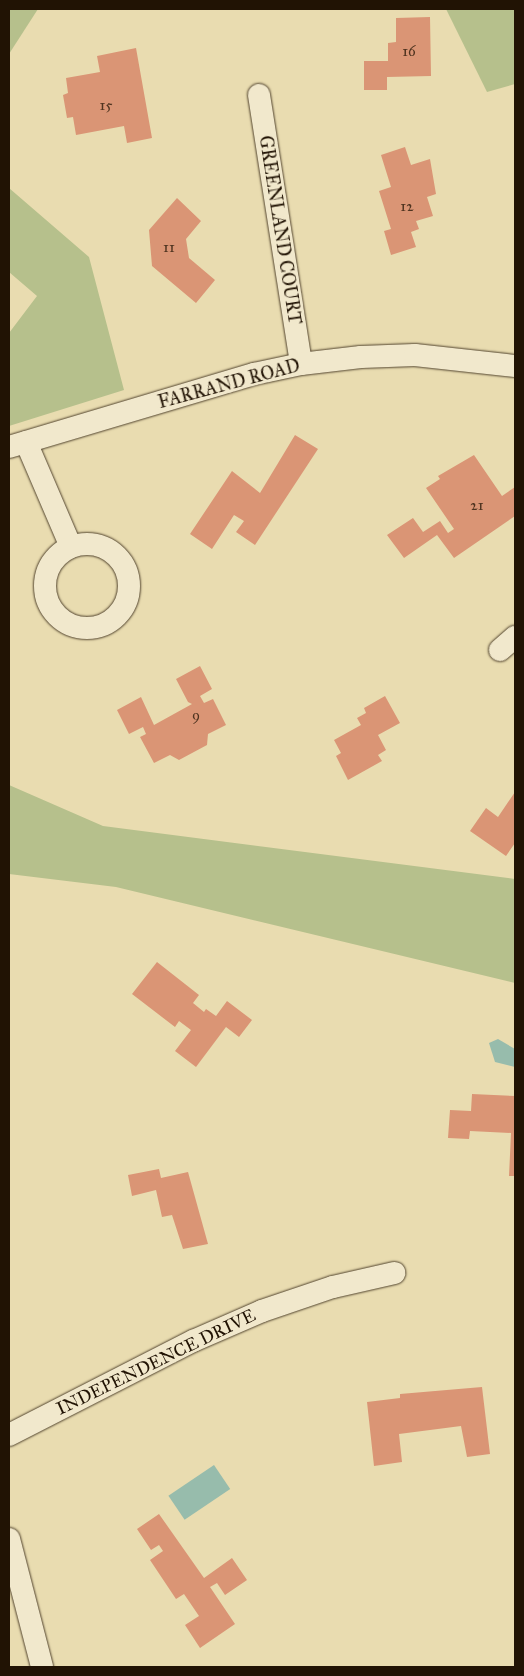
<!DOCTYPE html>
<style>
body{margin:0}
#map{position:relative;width:524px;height:1676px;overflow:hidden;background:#e9dcb0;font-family:"IM FELL Great Primer",serif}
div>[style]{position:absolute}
.green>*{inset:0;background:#b6c08c}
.water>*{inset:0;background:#97bcac;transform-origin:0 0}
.building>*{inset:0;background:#da9575}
.roads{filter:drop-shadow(0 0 1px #53452f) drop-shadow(0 0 1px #53452f)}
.minor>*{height:22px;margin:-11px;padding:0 11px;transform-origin:11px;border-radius:11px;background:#f1e8cc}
.minor>.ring{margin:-11px;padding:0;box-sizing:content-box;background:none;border:22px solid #f1e8cc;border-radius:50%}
span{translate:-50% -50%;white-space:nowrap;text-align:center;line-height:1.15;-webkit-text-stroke:4.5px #f1e8cc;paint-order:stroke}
.number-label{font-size:15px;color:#4f3420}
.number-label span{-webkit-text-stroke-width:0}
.street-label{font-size:18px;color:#211304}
.frame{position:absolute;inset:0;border:10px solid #211304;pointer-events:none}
</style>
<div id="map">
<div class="green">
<div style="clip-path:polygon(9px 9px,38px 9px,9px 54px)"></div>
<div style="clip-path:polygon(446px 9px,515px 9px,515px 84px,487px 92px)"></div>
<div style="clip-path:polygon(9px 188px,89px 257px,124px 390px,9px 426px,9px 333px,37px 296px,9px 272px)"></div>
<div style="clip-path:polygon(9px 785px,103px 826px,515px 879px,515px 983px,116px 887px,9px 874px)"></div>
</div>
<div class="water">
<div style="clip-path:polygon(498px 1039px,515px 1049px,515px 1067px,495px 1062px,489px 1043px)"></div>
<div style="left:214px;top:1465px;width:29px;height:55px;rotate:56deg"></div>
</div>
<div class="building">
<div style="clip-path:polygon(430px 17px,431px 76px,387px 77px,387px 90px,364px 90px,364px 61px,388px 61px,388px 43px,396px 42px,396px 18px)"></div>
<div style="clip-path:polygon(136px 48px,152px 138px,127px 143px,124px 126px,76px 135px,73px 117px,67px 118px,63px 95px,68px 93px,66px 78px,100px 72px,97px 56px)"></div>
<div style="clip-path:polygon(405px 147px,411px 165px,430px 159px,436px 194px,427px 197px,433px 216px,416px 221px,419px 229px,411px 232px,416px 247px,391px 255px,384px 231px,391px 229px,379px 191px,391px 187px,381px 155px)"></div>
<div style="clip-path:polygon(177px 198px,201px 221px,186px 239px,189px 258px,215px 280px,196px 303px,152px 266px,149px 230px)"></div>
<div style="clip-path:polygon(295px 435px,318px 449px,255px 545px,236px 532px,244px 521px,234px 515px,212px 549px,190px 534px,232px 471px,260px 493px)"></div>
<div style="clip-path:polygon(474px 455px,502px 496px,515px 487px,515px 516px,454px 558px,437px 535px,404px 558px,387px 535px,413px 518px,423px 532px,440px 521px,448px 533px,454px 529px,426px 488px,440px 479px,438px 476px)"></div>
<div style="clip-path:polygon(200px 666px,212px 689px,200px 696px,204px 703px,213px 699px,226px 725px,208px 734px,207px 745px,179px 760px,170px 755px,154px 763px,140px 737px,146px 734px,143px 727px,129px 734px,117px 710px,141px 697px,154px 725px,192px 704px,188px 702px,176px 679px)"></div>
<div style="clip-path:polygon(385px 696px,400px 723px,378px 735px,386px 750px,378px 755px,382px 761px,348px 780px,336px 756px,341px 753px,334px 740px,361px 725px,357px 718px,366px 713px,364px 708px)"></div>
<div style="clip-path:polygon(515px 792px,515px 843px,506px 856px,470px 831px,486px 808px,498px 817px)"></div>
<div style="clip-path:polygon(157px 962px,199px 995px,193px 1003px,204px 1012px,206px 1009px,216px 1016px,227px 1001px,252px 1020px,239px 1037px,226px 1027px,196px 1067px,175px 1051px,191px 1030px,179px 1021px,175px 1027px,132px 994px)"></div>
<div style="clip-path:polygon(472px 1094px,515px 1096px,515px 1176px,509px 1176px,511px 1133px,470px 1131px,469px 1139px,448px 1138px,450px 1110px,471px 1111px)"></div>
<div style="clip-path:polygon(159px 1169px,161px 1178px,188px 1172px,208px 1244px,183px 1249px,172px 1215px,162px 1217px,156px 1190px,132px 1196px,128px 1175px)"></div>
<div style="clip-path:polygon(482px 1387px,490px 1454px,467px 1457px,461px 1426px,399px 1434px,402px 1462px,374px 1466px,367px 1402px,400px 1398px,400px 1394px)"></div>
<div style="clip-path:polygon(159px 1514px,204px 1578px,232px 1558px,247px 1580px,225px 1595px,217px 1583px,210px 1587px,235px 1624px,200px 1648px,185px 1625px,199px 1616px,184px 1594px,176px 1599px,150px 1560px,163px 1551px,159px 1545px,151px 1550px,137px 1529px)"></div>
</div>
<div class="roads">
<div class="minor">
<div style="left:259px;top:95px;width:272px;rotate:81.1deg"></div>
<div style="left:26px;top:442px;width:114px;rotate:66.8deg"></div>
<div style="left:9px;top:447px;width:256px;rotate:-16.6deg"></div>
<div style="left:254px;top:374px;width:48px;rotate:-12deg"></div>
<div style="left:301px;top:364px;width:60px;rotate:-6.7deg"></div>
<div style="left:361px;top:357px;width:54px;rotate:-2.1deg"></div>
<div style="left:415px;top:355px;width:101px;rotate:6.3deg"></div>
<div class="ring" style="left:45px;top:544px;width:62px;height:62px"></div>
<div style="left:500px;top:650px;width:20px;rotate:-41deg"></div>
<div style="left:9px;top:1435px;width:207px;rotate:-27.1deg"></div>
<div style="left:193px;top:1341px;width:75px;rotate:-23.5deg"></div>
<div style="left:262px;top:1311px;width:75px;rotate:-18.7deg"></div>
<div style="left:333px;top:1287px;width:63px;rotate:-12.9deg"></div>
<div style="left:9px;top:1539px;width:132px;rotate:75.5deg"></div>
</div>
</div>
<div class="number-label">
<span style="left:409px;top:52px">16</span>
<span style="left:106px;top:106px">15</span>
<span style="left:407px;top:207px">12</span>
<span style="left:169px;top:248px">11</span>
<span style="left:477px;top:506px">21</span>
<span style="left:196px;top:716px">9</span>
</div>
<div class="street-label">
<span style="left:280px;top:230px;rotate:81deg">GREENLAND COURT</span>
<span style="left:229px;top:384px;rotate:-15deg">FARRAND ROAD</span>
<span style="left:156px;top:1362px;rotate:-26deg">INDEPENDENCE DRIVE</span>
</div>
<div class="frame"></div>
</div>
